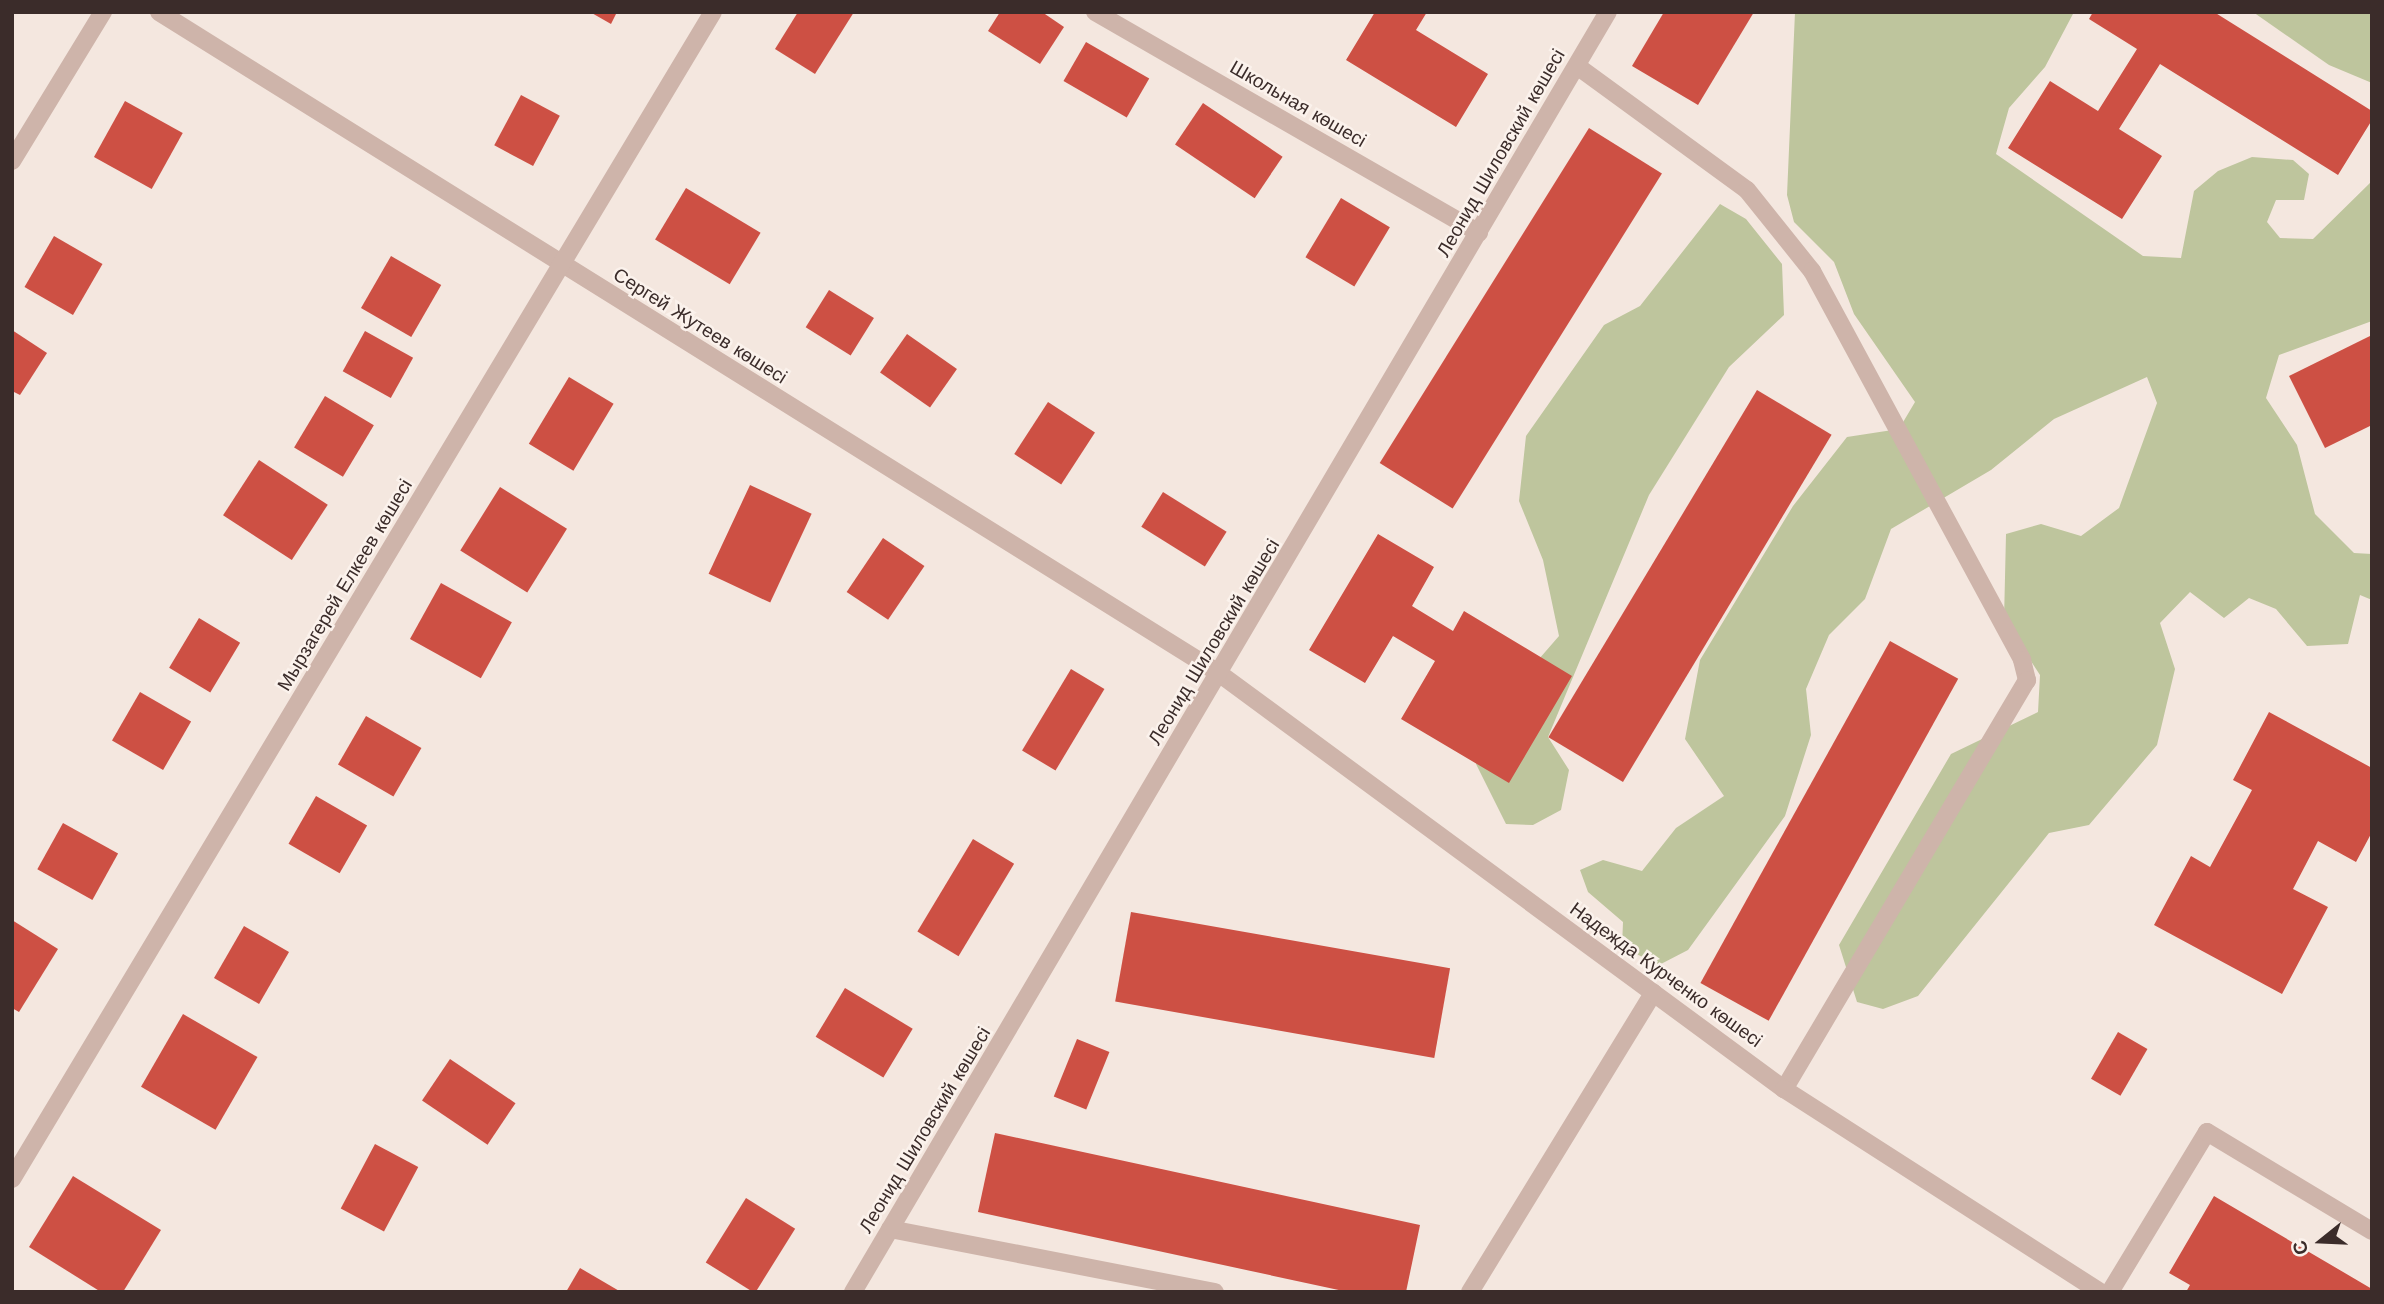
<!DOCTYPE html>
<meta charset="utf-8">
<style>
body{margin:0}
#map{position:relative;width:2384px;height:1304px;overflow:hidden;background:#f4e7df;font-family:"Work Sans",sans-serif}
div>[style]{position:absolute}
.green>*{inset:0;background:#bec59d}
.building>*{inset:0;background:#cd5044;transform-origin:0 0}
.service>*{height:18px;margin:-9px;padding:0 9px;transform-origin:9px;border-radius:9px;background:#ceb4aa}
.minor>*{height:18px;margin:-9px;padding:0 9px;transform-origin:9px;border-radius:9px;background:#ceb4aa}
span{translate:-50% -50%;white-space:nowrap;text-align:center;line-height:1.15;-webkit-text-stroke:5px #fbf2ec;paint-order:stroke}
.street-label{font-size:19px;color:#3b2c2a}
.frame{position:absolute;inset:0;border:14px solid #3b2c2a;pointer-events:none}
.north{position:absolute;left:2286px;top:1206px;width:70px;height:70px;-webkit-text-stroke:5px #fbf2ec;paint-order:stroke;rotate:252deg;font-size:19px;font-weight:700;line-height:28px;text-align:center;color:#3b2c2a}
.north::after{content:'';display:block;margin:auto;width:24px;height:32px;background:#3b2c2a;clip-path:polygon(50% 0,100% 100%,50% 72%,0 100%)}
</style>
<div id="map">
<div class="green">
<div style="clip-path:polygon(1795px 12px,2074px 12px,2045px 67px,2009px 108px,1996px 154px,2143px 256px,2181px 258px,2194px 191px,2218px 171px,2252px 157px,2293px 160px,2309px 174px,2304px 200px,2276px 200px,2267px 222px,2280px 238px,2313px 239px,2372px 181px,2372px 321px,2279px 355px,2266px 398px,2297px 445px,2315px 514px,2354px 553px,2372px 554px,2372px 600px,2360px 595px,2348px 644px,2307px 646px,2276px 609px,2249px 598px,2224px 618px,2190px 592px,2160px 623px,2175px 669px,2157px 745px,2089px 825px,2049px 833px,1918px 996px,1883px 1009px,1857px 1002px,1839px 945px,1951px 754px,2038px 712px,2040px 675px,2004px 620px,2006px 534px,2041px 524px,2081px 536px,2119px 508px,2157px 403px,2147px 377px,2054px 419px,1991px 470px,1891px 529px,1865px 599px,1829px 635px,1806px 689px,1811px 735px,1785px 816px,1688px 950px,1659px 965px,1622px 947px,1623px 922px,1588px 892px,1580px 870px,1603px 860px,1642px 871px,1676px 828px,1724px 796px,1685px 739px,1700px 660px,1793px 506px,1847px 437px,1899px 429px,1915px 402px,1854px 314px,1834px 262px,1794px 222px,1787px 195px)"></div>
<div style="clip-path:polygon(2253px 12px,2372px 12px,2372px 83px,2329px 65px)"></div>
<div style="clip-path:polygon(1720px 204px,1746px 219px,1782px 264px,1784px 315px,1729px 367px,1649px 495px,1548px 737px,1569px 770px,1561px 810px,1533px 825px,1506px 824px,1476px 764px,1485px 721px,1559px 636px,1543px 560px,1519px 501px,1526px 436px,1604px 325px,1640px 306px)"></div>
</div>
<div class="building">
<div style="clip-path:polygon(590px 12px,617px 12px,611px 24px)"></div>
<div style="clip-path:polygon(798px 12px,854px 12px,815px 74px,775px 49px)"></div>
<div style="clip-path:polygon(1000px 12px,1042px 12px,1064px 27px,1040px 64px,988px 31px)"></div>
<div style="clip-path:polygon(1375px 12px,1427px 12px,1416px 30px,1488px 74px,1456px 127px,1346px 60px)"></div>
<div style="clip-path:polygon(1664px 12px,1754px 12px,1698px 105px,1632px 66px)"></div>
<div style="clip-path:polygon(2093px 12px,2214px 12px,2372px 111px,2372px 120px,2338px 175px,2160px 64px,2119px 129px,2162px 156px,2122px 219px,2008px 148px,2050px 81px,2098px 111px,2137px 49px,2089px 19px)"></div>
<div style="left:1086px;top:42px;width:73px;height:45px;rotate:30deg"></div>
<div style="left:521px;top:95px;width:44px;height:57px;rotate:28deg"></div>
<div style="left:125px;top:101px;width:66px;height:64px;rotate:29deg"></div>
<div style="left:1203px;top:103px;width:96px;height:50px;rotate:34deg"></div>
<div style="left:1589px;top:128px;width:86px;height:395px;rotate:32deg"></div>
<div style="left:686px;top:188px;width:87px;height:60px;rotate:31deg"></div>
<div style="left:1341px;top:198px;width:57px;height:69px;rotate:31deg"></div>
<div style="left:54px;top:236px;width:56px;height:59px;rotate:30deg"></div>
<div style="left:391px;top:256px;width:58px;height:60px;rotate:30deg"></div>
<div style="left:829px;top:290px;width:53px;height:44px;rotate:32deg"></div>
<div style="clip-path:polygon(12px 330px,47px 353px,20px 395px,12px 391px)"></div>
<div style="left:365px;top:331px;width:55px;height:46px;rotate:29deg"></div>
<div style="left:907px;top:334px;width:61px;height:47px;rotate:35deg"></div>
<div style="clip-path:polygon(2372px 335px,2372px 425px,2325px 448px,2289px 376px)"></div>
<div style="left:569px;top:377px;width:52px;height:78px;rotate:31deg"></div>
<div style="left:1757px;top:390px;width:87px;height:405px;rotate:31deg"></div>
<div style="left:325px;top:396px;width:57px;height:60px;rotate:31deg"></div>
<div style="left:1048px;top:402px;width:56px;height:62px;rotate:33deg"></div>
<div style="left:259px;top:460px;width:82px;height:66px;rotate:33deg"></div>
<div style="left:750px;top:485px;width:68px;height:98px;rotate:25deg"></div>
<div style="left:500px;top:487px;width:79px;height:75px;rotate:32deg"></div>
<div style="left:1163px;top:492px;width:75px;height:41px;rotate:32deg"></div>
<div style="clip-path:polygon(1378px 534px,1434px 567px,1412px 606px,1453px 631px,1464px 611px,1572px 676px,1509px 783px,1401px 719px,1435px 661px,1393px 636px,1365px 683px,1309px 650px)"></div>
<div style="left:883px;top:538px;width:50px;height:65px;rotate:34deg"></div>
<div style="left:441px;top:583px;width:81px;height:64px;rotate:29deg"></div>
<div style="left:199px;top:618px;width:48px;height:58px;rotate:31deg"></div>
<div style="left:1890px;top:641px;width:78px;height:391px;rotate:29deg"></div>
<div style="left:1071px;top:669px;width:39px;height:95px;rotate:31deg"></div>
<div style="left:140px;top:692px;width:59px;height:56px;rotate:30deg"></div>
<div style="clip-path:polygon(2269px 712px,2372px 768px,2372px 832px,2356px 862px,2318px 841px,2293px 889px,2328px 907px,2282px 994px,2154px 925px,2191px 856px,2210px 867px,2252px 790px,2233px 780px)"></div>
<div style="left:366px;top:716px;width:64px;height:56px;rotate:30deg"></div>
<div style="left:316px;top:796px;width:59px;height:55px;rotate:30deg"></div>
<div style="left:63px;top:823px;width:63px;height:53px;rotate:29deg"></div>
<div style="left:973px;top:839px;width:48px;height:108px;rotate:31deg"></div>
<div style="left:1131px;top:912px;width:324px;height:91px;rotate:10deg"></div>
<div style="clip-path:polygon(12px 920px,58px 949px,19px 1012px,12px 1008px)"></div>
<div style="left:244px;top:926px;width:52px;height:60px;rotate:30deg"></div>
<div style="left:845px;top:988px;width:79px;height:57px;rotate:31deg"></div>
<div style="left:183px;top:1014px;width:86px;height:84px;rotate:30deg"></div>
<div style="left:2118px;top:1032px;width:34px;height:54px;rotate:30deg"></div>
<div style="left:1077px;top:1039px;width:35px;height:62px;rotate:22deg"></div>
<div style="left:450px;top:1059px;width:79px;height:50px;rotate:34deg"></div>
<div style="clip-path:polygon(995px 1133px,1420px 1225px,1406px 1292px,1348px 1292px,978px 1212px)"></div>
<div style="left:375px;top:1144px;width:49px;height:73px;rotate:28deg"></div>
<div style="clip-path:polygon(73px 1176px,161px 1230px,123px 1292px,101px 1292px,29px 1247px)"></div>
<div style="clip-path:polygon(2214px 1196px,2372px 1289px,2372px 1292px,2186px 1292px,2190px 1285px,2169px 1273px)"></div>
<div style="left:746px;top:1198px;width:58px;height:76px;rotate:32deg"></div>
<div style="clip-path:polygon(580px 1268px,621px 1292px,566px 1292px)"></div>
</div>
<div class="service">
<div style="left:1577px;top:66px;width:210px;rotate:36.1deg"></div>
<div style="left:1747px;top:190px;width:104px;rotate:51.3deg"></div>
<div style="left:1812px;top:271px;width:442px;rotate:61.6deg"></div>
<div style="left:2022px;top:660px;width:21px;rotate:76deg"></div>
<div style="left:2027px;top:680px;width:476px;rotate:120.7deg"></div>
<div style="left:890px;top:1229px;width:331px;rotate:11deg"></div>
<div style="left:1470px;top:1292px;width:351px;rotate:-58.5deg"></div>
<div style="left:2110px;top:1292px;width:187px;rotate:-58.8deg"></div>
<div style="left:2207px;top:1132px;width:192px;rotate:31deg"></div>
</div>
<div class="minor">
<div style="left:159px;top:12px;width:1251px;rotate:31.96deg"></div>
<div style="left:1220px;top:674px;width:700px;rotate:36.35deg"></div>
<div style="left:1784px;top:1089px;width:376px;rotate:32.7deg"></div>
<div style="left:1095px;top:12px;width:443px;rotate:29.9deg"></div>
<div style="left:12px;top:161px;width:175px;rotate:-58.6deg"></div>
<div style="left:12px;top:1179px;width:1361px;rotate:-59.01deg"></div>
<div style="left:853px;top:1292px;width:1486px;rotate:-59.47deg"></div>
</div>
<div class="street-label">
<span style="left:1298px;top:104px;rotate:30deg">Школьная көшесі</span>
<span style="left:1501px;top:153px;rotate:-60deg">Леонид Шиловский көшесі</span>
<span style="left:700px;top:326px;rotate:32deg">Сергей Жутеев көшесі</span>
<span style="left:345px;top:585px;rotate:-59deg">Мырзагерей Елкеев көшесі</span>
<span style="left:1214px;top:642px;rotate:-59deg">Леонид Шиловский көшесі</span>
<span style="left:1666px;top:975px;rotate:36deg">Надежда Курченко көшесі</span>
<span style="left:925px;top:1130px;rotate:-59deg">Леонид Шиловский көшесі</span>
</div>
<div class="frame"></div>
<div class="north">С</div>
</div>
